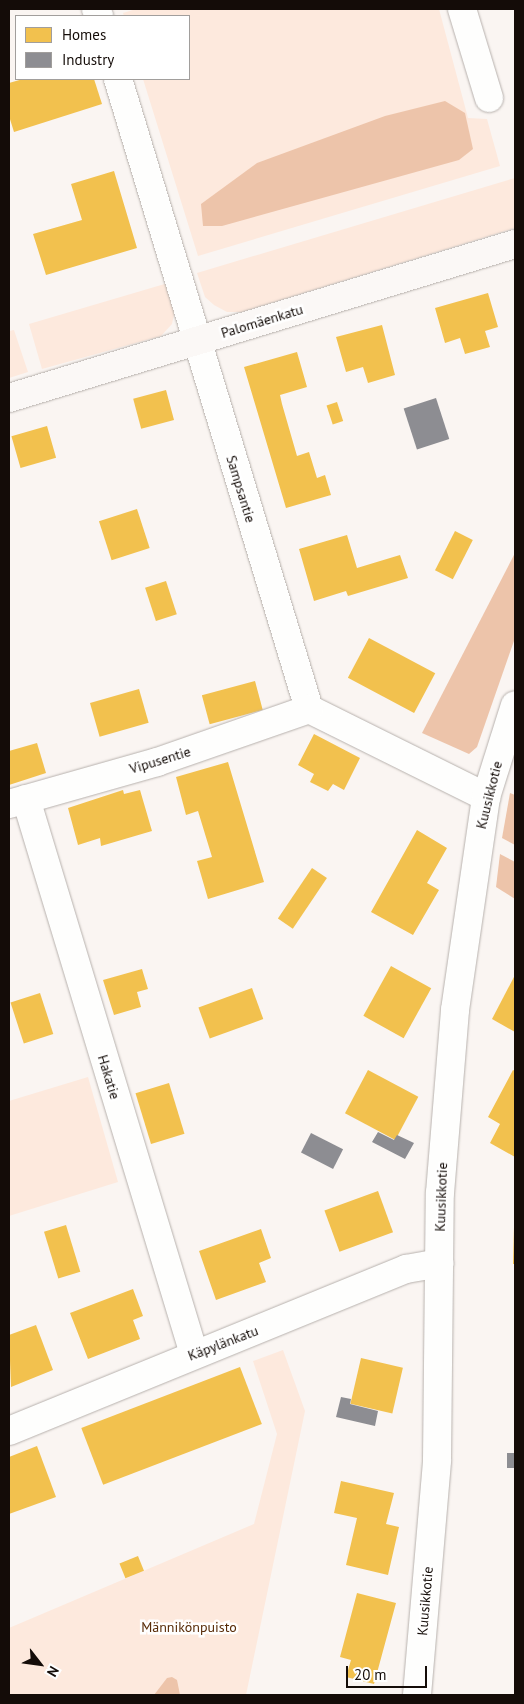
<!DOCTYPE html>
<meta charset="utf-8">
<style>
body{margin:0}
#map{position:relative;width:524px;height:1704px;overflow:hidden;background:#faf5f2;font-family:"PT Sans",sans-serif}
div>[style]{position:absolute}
.green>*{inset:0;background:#fde9dd}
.forest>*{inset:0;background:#edc4aa}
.homes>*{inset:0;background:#f2c14e;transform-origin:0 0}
.industry>*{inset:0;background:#8d8d92;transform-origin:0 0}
.roads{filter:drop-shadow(0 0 1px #b7b1ad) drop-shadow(0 0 1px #b7b1ad)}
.street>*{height:28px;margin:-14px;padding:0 14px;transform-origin:14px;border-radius:14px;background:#fefefd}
.secondary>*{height:28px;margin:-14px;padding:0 14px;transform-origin:14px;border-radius:14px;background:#fbf8f6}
span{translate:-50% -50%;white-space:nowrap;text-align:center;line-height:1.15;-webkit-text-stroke:5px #fff;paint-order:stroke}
.street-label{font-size:14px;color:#140c08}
.park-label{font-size:14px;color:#582b07}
.frame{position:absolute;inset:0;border:10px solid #140c08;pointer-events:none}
.legend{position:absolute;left:15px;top:15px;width:175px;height:65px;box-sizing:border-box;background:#fff;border:1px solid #a19e9c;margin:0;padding:6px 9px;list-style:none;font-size:15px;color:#140c08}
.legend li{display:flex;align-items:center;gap:10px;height:25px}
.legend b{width:25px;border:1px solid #a19e9c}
.north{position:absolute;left:15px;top:1639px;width:50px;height:50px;-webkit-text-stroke:4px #fff;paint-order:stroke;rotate:120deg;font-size:14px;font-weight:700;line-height:20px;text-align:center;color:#140c08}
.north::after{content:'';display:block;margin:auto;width:18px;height:22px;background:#140c08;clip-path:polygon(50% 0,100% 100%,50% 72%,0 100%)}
.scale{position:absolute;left:346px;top:1666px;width:81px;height:22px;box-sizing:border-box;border:2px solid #140c08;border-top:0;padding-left:6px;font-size:15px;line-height:18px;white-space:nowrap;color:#140c08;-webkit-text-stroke:4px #fff;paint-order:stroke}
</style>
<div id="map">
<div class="green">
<div style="clip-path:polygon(136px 9px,439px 9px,468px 118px,487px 119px,500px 166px,198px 256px,143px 79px,189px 79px,189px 16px,124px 16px,123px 13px)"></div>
<div style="clip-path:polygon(515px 178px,515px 228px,242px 312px,227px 312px,214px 305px,205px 297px,197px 273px)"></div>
<div style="clip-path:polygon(168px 283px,175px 310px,172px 324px,161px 336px,42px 369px,29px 324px)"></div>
<div style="clip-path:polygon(14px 330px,28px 372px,9px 378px,9px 331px)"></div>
<div style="clip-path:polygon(88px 1077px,118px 1182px,9px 1216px,9px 1101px)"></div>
<div style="clip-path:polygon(283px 1350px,305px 1411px,246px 1695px,9px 1695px,9px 1628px,254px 1524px,277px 1434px,253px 1361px)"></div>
</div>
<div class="forest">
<div style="clip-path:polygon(445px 101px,465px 113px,473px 149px,459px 160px,222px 226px,203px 226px,201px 204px,257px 163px,385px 116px)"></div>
<div style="clip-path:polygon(515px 553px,515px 638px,477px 747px,469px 754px,422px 733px)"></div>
<div style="clip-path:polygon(510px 793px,515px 795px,515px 845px,502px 838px)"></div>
<div style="clip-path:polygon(500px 854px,515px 862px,515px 899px,496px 887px)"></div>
<div style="clip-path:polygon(172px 1677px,177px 1680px,180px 1695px,154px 1695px,167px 1678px)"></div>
</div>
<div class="homes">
<div style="clip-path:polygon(23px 79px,94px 79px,102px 104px,14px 132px,9px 116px,9px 83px)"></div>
<div style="clip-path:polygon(114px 171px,137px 248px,46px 275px,33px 234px,82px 220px,71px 184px)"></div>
<div style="clip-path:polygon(488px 293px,498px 327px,485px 331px,490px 347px,465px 354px,460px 338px,445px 343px,435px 308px)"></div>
<div style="clip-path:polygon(382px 325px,395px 375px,368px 383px,363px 367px,346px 372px,336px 337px)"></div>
<div style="clip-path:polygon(297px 352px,307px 387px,280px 395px,282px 404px,297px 456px,309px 452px,317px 478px,325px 475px,331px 495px,286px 508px,244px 367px)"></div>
<div style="left:166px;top:390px;width:31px;height:34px;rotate:75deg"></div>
<div style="left:337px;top:402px;width:20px;height:11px;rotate:72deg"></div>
<div style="left:47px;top:426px;width:33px;height:37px;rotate:74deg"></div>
<div style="left:137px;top:509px;width:41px;height:40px;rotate:72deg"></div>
<div style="left:455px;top:531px;width:20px;height:44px;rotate:27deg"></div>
<div style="clip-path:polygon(347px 535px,357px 568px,400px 555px,408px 578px,348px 596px,346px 591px,314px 601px,299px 549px)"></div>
<div style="left:166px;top:581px;width:35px;height:22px;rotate:72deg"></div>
<div style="left:369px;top:638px;width:75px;height:45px;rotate:28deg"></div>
<div style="left:255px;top:681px;width:30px;height:55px;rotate:75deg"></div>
<div style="left:139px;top:689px;width:35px;height:51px;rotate:74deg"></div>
<div style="clip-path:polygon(314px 734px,360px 758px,344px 790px,333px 784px,328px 791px,310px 782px,314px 774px,298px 765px)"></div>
<div style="clip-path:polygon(37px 743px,46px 773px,9px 785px,9px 751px)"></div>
<div style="clip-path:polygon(228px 762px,264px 882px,208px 899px,197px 861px,212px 857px,198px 811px,186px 815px,176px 777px)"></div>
<div style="clip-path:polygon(123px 790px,124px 794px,140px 790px,152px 831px,101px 846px,100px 838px,78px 845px,68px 808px)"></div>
<div style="clip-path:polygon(417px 830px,447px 848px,427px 883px,439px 890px,413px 935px,371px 912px)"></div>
<div style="left:312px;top:868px;width:18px;height:61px;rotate:34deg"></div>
<div style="left:391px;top:966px;width:46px;height:57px;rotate:29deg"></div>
<div style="clip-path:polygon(142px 969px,148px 989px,137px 992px,141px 1007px,114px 1015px,103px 980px)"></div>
<div style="clip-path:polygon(515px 975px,515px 1032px,492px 1019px)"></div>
<div style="left:252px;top:988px;width:33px;height:57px;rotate:70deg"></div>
<div style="left:40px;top:993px;width:43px;height:31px;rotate:72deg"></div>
<div style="left:368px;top:1070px;width:57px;height:49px;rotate:28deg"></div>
<div style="clip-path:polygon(513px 1070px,515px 1071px,515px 1157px,490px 1143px,500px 1124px,488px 1117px)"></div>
<div style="left:169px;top:1083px;width:53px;height:35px;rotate:73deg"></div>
<div style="left:378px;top:1191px;width:44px;height:57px;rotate:70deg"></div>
<div style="left:66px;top:1225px;width:49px;height:23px;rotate:73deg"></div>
<div style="clip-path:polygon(514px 1227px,515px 1227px,515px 1264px,513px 1264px)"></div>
<div style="clip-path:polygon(261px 1229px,271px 1258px,259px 1263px,266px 1282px,216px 1300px,199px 1251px)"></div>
<div style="clip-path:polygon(133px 1289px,143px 1316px,133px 1320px,140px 1339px,88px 1359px,70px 1313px)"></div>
<div style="clip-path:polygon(36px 1325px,53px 1370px,11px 1387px,9px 1335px)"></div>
<div style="left:361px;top:1358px;width:43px;height:47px;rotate:13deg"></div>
<div style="left:240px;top:1367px;width:61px;height:170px;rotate:69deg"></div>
<div style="clip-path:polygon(37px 1446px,56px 1497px,9px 1514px,9px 1457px)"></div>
<div style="clip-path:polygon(341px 1481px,394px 1493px,386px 1524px,399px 1527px,388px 1575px,346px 1565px,357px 1518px,334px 1513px)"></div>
<div style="left:138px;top:1556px;width:16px;height:20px;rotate:68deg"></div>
<div style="clip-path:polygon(357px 1593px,396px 1603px,374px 1684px,346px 1677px,351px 1660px,340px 1657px)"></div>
</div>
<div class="industry">
<div style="left:436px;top:398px;width:43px;height:34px;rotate:72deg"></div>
<div style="clip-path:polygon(378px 1132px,394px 1140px,397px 1135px,414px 1143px,405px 1159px,372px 1142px)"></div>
<div style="left:311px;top:1133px;width:36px;height:22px;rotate:27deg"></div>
<div style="clip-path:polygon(341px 1397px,351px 1399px,350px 1404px,378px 1411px,375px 1426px,336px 1417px)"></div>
<div style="left:507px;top:1453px;width:8px;height:15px"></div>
</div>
<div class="roads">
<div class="street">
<div style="left:96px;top:9px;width:8px;rotate:67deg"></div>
<div style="left:462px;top:9px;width:93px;rotate:73.1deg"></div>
<div style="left:118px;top:79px;width:658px;rotate:73.13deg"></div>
<div style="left:309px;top:709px;width:198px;rotate:26.4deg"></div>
<div style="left:26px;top:799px;width:580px;rotate:73.16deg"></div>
<div style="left:9px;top:804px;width:154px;rotate:-15.8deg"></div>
<div style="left:157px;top:762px;width:161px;rotate:-19.2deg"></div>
<div style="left:9px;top:1431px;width:429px;rotate:-22.2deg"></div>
<div style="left:406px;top:1269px;width:34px;rotate:-10deg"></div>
<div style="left:417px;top:1695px;width:236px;rotate:-85.1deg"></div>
<div style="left:437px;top:1460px;width:267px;rotate:-89.4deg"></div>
<div style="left:440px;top:1193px;width:184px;rotate:-85.3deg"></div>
<div style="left:455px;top:1010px;width:215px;rotate:-81.7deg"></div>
<div style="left:486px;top:797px;width:96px;rotate:-72.5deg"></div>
</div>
<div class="secondary">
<div style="left:9px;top:398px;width:529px;rotate:-16.93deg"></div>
</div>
</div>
<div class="street-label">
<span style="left:262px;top:321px;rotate:-17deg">Palomäenkatu</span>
<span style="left:241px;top:489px;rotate:73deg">Sampsantie</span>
<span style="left:160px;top:760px;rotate:-17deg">Vipusentie</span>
<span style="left:489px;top:795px;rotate:-76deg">Kuusikkotie</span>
<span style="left:109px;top:1077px;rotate:73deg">Hakatie</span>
<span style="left:441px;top:1197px;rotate:-88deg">Kuusikkotie</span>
<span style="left:223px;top:1343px;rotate:-21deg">Käpylänkatu</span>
<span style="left:425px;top:1601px;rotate:-85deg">Kuusikkotie</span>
</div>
<div class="park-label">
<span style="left:189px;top:1627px">Männikönpuisto</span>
</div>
<div class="frame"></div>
<ul class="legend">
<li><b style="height:14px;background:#f2c14e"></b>Homes</li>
<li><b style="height:14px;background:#8d8d92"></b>Industry</li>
</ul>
<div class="north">N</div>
<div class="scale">20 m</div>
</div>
